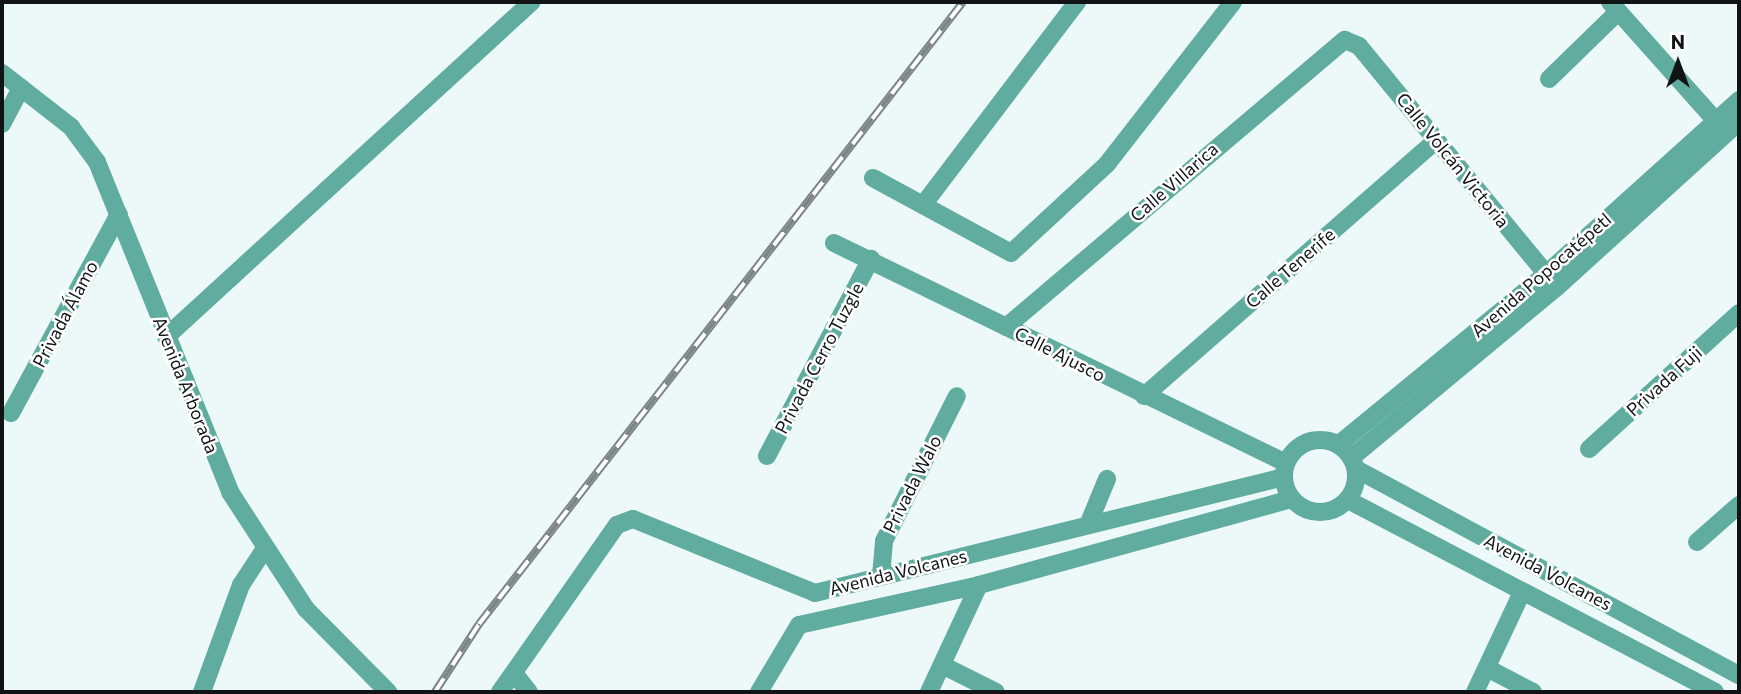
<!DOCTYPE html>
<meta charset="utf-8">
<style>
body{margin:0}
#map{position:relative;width:1741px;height:694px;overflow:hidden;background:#edf9f9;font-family:Commissioner,sans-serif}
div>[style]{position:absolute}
.minor>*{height:18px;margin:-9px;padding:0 9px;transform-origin:9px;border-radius:9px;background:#60ac9f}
.minor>.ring{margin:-9px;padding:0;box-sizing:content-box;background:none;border:18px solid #60ac9f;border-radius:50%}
.rail>*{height:8px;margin-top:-4px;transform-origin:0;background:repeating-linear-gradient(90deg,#fff 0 16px,#7d8585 0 32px);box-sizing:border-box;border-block:2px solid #7d8585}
span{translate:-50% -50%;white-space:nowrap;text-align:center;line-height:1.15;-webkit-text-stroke:5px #fff;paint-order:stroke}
.street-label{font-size:18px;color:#101415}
.frame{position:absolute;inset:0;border:4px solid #101415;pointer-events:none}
.north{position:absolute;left:1643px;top:28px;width:70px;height:70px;-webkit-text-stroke:5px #fff;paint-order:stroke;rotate:0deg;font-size:19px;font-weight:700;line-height:28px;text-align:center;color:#101415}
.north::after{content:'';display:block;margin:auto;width:24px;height:32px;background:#101415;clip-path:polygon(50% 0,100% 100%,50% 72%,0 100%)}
</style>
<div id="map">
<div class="minor">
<div style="left:1610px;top:2px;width:171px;rotate:48.3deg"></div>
<div style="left:2px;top:73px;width:88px;rotate:38deg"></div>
<div style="left:71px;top:127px;width:44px;rotate:53.4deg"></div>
<div style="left:97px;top:162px;width:356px;rotate:68deg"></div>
<div style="left:230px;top:492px;width:140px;rotate:57deg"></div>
<div style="left:306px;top:609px;width:117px;rotate:45.3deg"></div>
<div style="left:1549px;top:79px;width:96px;rotate:-44.2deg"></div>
<div style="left:2px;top:124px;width:41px;rotate:-62.2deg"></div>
<div style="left:873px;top:178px;width:157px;rotate:28.5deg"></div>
<div style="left:1011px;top:253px;width:131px;rotate:-42.8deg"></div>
<div style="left:1107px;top:164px;width:205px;rotate:-52.1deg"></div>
<div style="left:923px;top:205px;width:255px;rotate:-52.8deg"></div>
<div style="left:834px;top:243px;width:503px;rotate:25.95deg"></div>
<div style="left:1006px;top:327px;width:444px;rotate:-40.3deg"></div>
<div style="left:1345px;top:40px;width:15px;rotate:23deg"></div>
<div style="left:1359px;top:46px;width:312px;rotate:50.6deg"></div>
<div style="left:166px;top:337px;width:496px;rotate:-42.5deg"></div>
<div style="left:1144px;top:396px;width:388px;rotate:-41.2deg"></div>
<div style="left:11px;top:413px;width:226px;rotate:-61.5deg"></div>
<div class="ring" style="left:1284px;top:440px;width:54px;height:54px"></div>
<div style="left:1338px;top:445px;width:269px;rotate:-39.4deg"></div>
<div style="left:1546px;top:274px;width:260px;rotate:-42deg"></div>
<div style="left:1589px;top:449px;width:202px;rotate:-42.2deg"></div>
<div style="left:767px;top:456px;width:223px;rotate:-62.2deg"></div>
<div style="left:1351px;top:458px;width:268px;rotate:-39.7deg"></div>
<div style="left:1557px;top:287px;width:246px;rotate:-42.2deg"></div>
<div style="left:1356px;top:469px;width:435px;rotate:28.3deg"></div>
<div style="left:1348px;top:500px;width:414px;rotate:27.6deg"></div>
<div style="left:1088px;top:525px;width:50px;rotate:-67.6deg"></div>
<div style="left:1697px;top:542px;width:56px;rotate:-41.4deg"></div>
<div style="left:881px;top:576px;width:35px;rotate:-85deg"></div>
<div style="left:884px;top:541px;width:162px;rotate:-63.3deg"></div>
<div style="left:942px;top:665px;width:60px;rotate:26.6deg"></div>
<div style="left:1487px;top:668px;width:52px;rotate:27.6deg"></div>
<div style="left:514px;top:673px;width:24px;rotate:52deg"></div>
<div style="left:202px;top:692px;width:114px;rotate:-70deg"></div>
<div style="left:241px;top:585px;width:42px;rotate:-56.7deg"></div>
<div style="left:500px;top:692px;width:204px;rotate:-55deg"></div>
<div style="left:617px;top:525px;width:17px;rotate:-21deg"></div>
<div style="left:633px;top:519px;width:196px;rotate:22.1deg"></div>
<div style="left:815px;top:593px;width:482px;rotate:-13.9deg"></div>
<div style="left:759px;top:692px;width:78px;rotate:-59.2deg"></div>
<div style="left:799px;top:625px;width:184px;rotate:-12.5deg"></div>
<div style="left:979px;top:585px;width:324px;rotate:-15.4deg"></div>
<div style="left:929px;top:692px;width:118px;rotate:-65deg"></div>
<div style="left:1475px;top:692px;width:110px;rotate:-64.8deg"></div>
</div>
<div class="rail">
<div style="left:435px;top:692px;width:81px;rotate:-57.1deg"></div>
<div style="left:479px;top:624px;width:788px;rotate:-52.11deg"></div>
</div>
<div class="street-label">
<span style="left:1453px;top:160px;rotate:51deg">Calle Volcán Victoria</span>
<span style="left:1174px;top:182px;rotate:-41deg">Calle Villarica</span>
<span style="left:1290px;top:268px;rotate:-41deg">Calle Tenerife</span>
<span style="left:1541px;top:275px;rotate:-41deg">Avenida Popocatépetl</span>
<span style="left:65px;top:314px;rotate:-62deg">Privada Álamo</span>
<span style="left:1060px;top:354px;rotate:27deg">Calle Ajusco</span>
<span style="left:819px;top:358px;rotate:-62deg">Privada Cerro Tuzgle</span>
<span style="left:1664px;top:381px;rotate:-42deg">Privada Fuji</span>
<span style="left:186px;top:385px;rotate:68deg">Avenida Arborada</span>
<span style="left:912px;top:484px;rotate:-63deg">Privada Walo</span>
<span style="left:898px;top:572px;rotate:-14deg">Avenida Volcanes</span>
<span style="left:1548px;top:572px;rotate:28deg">Avenida Volcanes</span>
</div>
<div class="frame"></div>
<div class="north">N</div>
</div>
